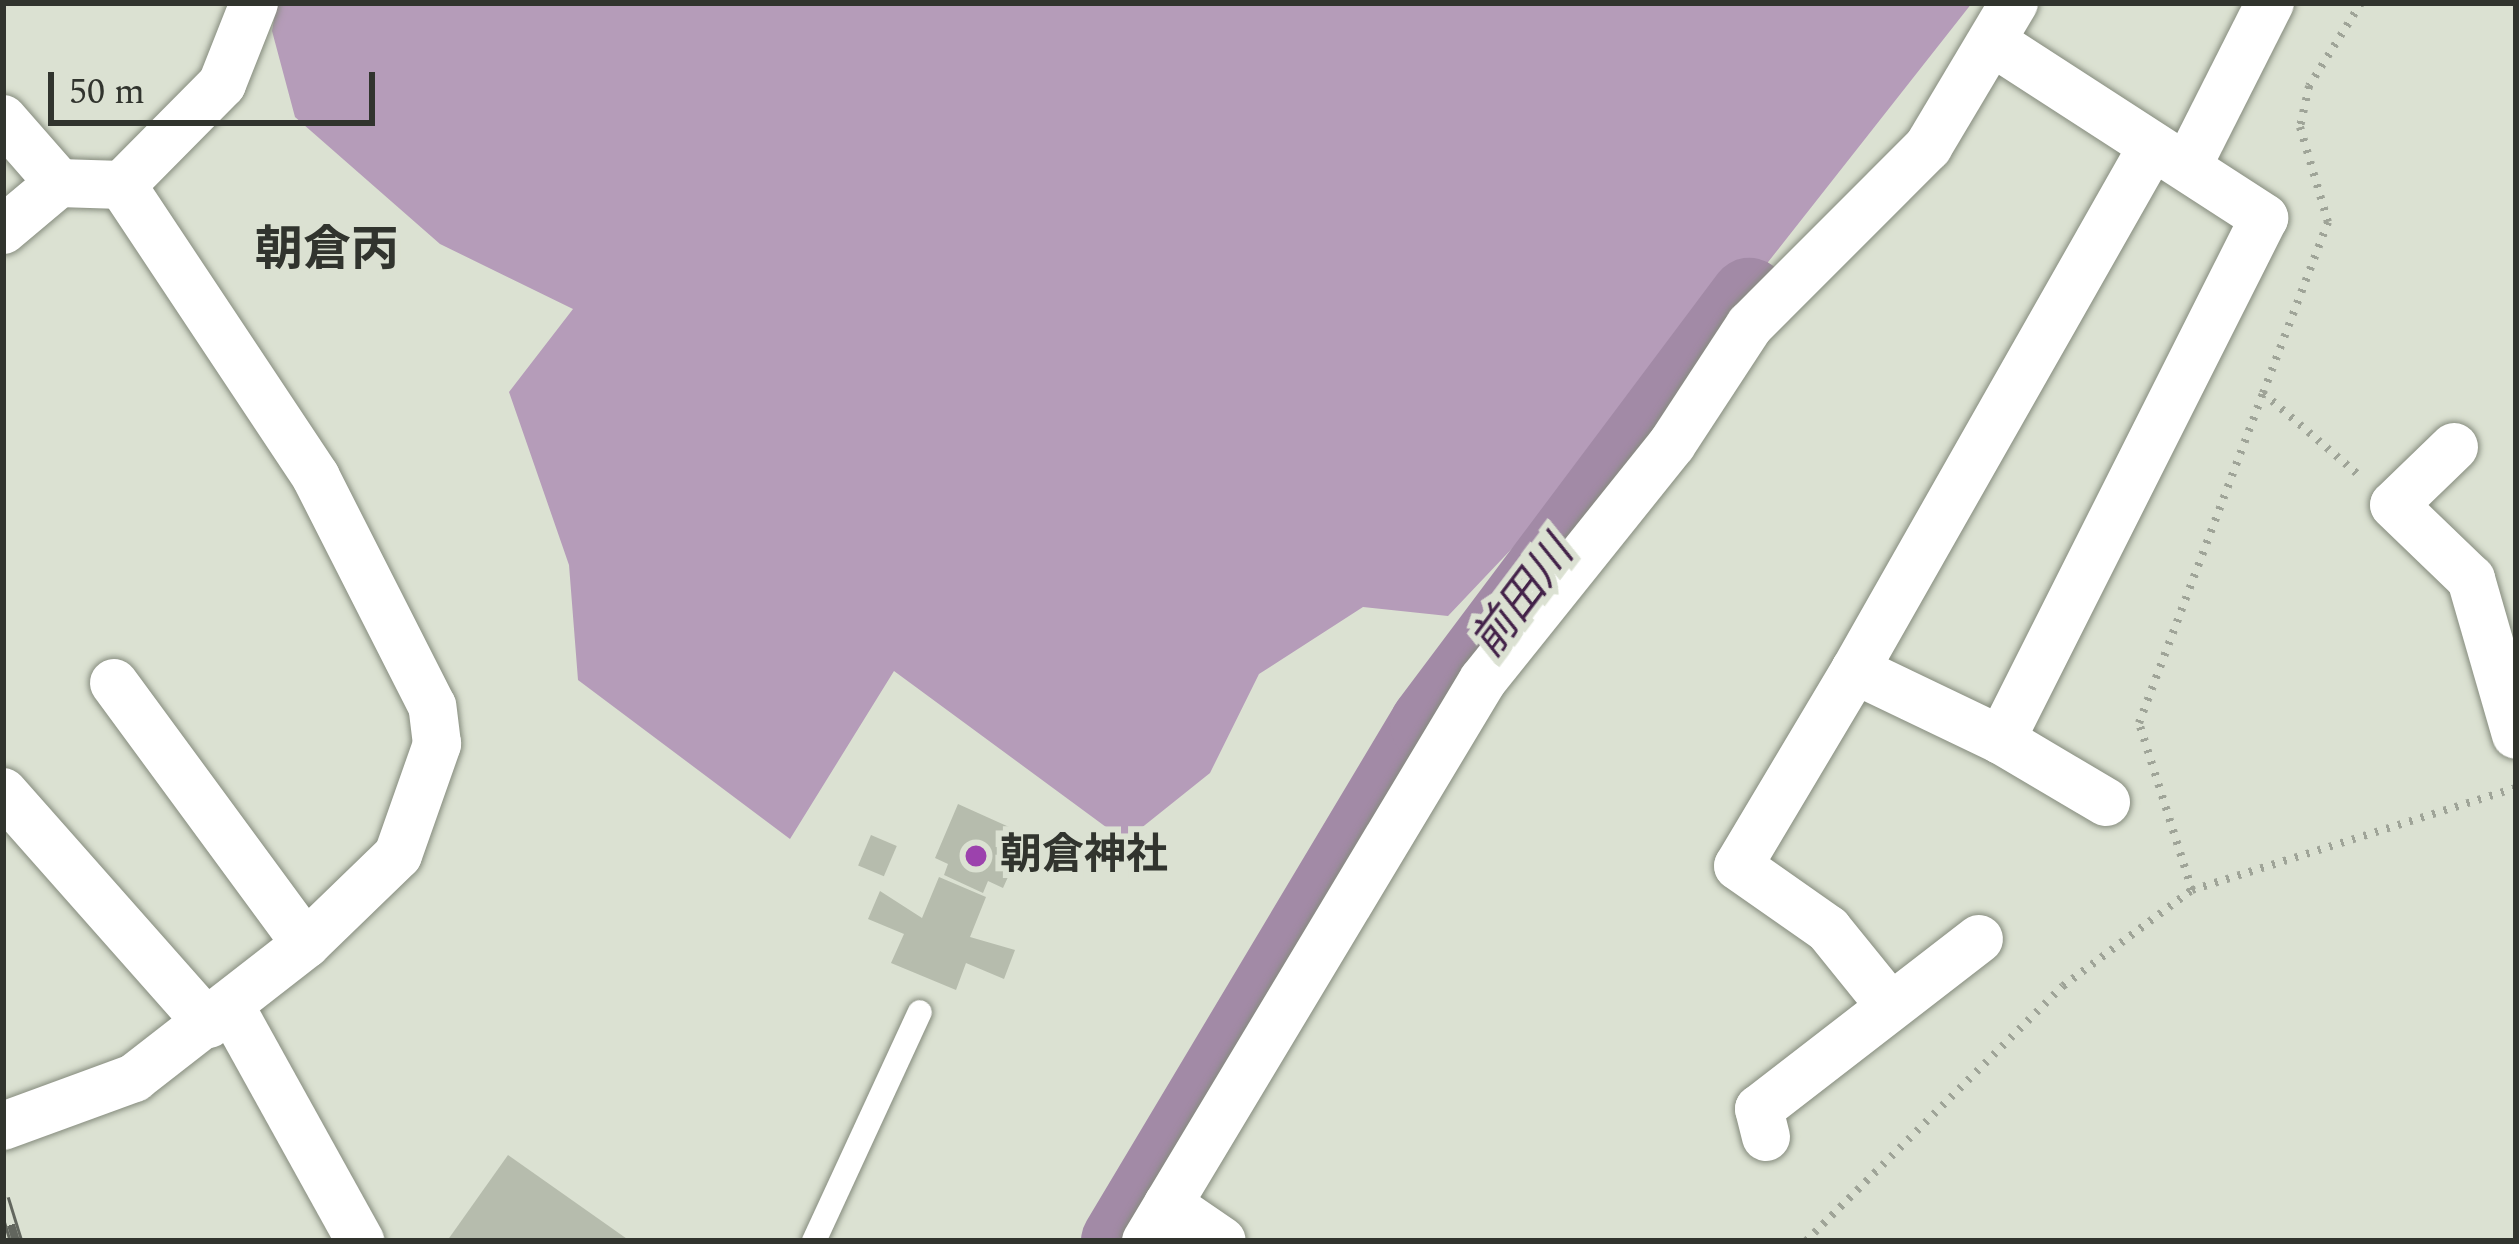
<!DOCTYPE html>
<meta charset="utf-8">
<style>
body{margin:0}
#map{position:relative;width:2519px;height:1244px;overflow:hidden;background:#dbe1d2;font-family:Spectral,"Noto Sans JP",serif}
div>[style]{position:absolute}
.forest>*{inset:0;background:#b59cb9}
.river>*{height:78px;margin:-39px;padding:0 39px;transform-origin:39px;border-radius:39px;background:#a28aa6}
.building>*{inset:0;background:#b6bcad;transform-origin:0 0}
.path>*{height:8px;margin-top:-4px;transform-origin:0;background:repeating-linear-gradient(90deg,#9fa498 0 3px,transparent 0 12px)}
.roads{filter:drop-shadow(0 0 3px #858b7d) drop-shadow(0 0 3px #858b7d)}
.lane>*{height:24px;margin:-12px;padding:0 12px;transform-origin:12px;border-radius:12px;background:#fff}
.street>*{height:48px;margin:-24px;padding:0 24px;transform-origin:24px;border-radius:24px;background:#fff}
.rail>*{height:14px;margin-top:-7px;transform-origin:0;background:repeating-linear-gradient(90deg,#dbe1d2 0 27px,#62665e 0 54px);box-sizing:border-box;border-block:3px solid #62665e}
.dots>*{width:33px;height:33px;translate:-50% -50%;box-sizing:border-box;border:6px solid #dbe1d2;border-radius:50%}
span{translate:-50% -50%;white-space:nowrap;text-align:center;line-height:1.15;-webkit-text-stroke:12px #dbe1d2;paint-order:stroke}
.poi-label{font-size:42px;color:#31342e;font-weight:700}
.left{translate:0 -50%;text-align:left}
.water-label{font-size:45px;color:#432249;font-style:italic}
.quarter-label{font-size:48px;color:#31342e;font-weight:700}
.frame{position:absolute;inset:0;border:6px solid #31342e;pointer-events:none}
.scale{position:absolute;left:48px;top:72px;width:327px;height:54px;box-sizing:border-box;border:6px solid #31342e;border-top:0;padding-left:15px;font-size:36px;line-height:42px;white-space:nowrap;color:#31342e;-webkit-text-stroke:9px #dbe1d2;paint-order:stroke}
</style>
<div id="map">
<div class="forest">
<div style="clip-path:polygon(277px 3px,1972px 3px,1691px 360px,1448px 616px,1363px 607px,1259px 674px,1210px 773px,1125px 841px,894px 671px,790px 839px,578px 680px,569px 565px,509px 392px,573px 309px,440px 244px,295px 117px,272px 31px)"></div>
</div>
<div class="river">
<div style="left:1120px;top:1241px;width:602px;rotate:-59.13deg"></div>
<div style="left:1429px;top:724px;width:534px;rotate:-53.15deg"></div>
</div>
<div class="building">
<div style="clip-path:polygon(958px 804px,1027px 835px,1003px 888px,988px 881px,983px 893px,944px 875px,948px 864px,935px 858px)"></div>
<div style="left:871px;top:835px;width:28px;height:33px;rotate:23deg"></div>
<div style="clip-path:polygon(939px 877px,986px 897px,970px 937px,1015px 950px,1004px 979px,966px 963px,956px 990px,891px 963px,904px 934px,868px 919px,880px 891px,922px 918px)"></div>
<div style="clip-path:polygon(508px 1155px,630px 1241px,447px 1241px)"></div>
</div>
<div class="path">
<div style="left:2361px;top:3px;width:98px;rotate:122.1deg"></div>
<div style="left:2309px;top:86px;width:42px;rotate:102.4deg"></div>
<div style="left:2300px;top:127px;width:99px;rotate:73.6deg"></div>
<div style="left:2328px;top:222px;width:183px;rotate:110.8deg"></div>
<div style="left:2263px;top:393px;width:129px;rotate:40.6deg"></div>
<div style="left:2192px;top:890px;width:175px;rotate:-107.6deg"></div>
<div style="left:2139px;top:723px;width:353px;rotate:-69.4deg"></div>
<div style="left:1806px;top:1241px;width:362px;rotate:-44.8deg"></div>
<div style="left:2063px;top:986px;width:161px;rotate:-36.7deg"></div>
<div style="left:2192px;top:890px;width:340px;rotate:-17.5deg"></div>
</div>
<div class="roads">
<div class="lane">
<div style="left:814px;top:1241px;width:252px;rotate:-65.2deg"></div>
</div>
<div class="street">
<div style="left:1994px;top:43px;width:322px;rotate:32.9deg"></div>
<div style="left:2264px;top:218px;width:585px;rotate:116.74deg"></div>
<div style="left:2001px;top:740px;width:162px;rotate:-154.4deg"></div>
<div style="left:1855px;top:670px;width:601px;rotate:-60.41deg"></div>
<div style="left:3px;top:119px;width:85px;rotate:48.8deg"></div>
<div style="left:2188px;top:165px;width:182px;rotate:-63.2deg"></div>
<div style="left:3px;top:230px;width:73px;rotate:-40deg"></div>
<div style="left:59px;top:183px;width:63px;rotate:1.8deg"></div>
<div style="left:2454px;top:447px;width:83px;rotate:136deg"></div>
<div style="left:2394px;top:505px;width:107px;rotate:43.9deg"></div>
<div style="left:2471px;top:579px;width:162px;rotate:73.9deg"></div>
<div style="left:1855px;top:670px;width:228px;rotate:120.8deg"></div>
<div style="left:1738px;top:866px;width:110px;rotate:35deg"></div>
<div style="left:1828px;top:929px;width:95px;rotate:51deg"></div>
<div style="left:114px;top:683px;width:324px;rotate:53.7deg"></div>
<div style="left:2001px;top:740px;width:122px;rotate:30.6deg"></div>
<div style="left:3px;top:792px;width:310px;rotate:48.5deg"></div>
<div style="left:230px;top:1006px;width:269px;rotate:61deg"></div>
<div style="left:3px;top:1126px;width:140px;rotate:-20.1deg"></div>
<div style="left:134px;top:1078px;width:218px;rotate:-37.9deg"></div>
<div style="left:306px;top:944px;width:128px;rotate:-44.1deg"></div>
<div style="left:398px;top:855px;width:118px;rotate:-70.6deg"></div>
<div style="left:437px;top:744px;width:38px;rotate:-97deg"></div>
<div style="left:432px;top:706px;width:257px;rotate:-116.9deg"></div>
<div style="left:316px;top:477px;width:351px;rotate:-123.6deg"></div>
<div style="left:122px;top:185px;width:142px;rotate:-45.3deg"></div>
<div style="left:222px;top:84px;width:87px;rotate:-68.4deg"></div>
<div style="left:1766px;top:1137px;width:29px;rotate:-104deg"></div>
<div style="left:1759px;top:1109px;width:278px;rotate:-37.7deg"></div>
<div style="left:1168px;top:1204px;width:65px;rotate:34.4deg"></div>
<div style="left:1146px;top:1241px;width:654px;rotate:-59.01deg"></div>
<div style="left:1483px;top:680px;width:302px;rotate:-51.3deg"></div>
<div style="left:1672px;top:444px;width:142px;rotate:-56.8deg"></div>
<div style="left:1750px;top:325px;width:252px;rotate:-45deg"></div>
<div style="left:1928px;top:147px;width:168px;rotate:-59.2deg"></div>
</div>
</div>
<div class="rail">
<div style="left:3px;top:1199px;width:44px;rotate:72.8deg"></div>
</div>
<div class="dots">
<div style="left:976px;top:856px;background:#9c42ad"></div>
</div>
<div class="poi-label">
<span class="left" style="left:1000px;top:856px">朝倉神社</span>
</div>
<div class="water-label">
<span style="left:1523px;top:598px;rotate:-53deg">前田川</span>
</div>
<div class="quarter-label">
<span style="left:327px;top:251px">朝倉丙</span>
</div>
<div class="frame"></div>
<div class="scale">50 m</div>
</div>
